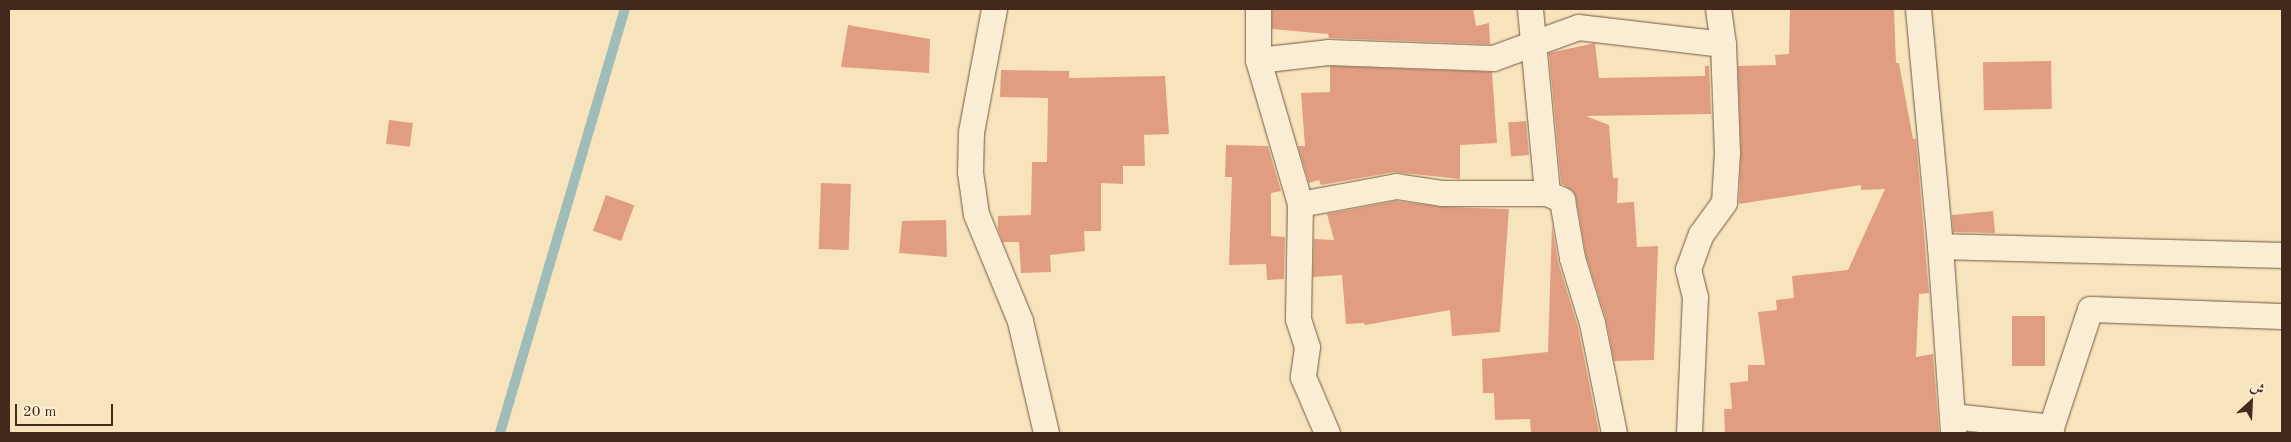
<!DOCTYPE html>
<meta charset="utf-8">
<style>
body{margin:0}
#map{position:relative;width:2291px;height:442px;overflow:hidden;background:#f8e4bc;font-family:"Old Standard TT",Amiri,serif}
div>[style]{position:absolute}
.stream>*{height:10px;margin:-5px;padding:0 5px;transform-origin:5px;border-radius:5px;background:#9fbdb8}
.building>*{inset:0;background:#e09d81;transform-origin:0 0}
.roads{filter:drop-shadow(0 0 1px #705843) drop-shadow(0 0 1px #705843)}
.street>*{height:25px;margin:-12.5px;padding:0 12.5px;transform-origin:12.5px;border-radius:12.5px;background:#faedd3}
span{translate:-50% -50%;white-space:nowrap;text-align:center;line-height:1.15;-webkit-text-stroke:5px #faedd3;paint-order:stroke}
.frame{position:absolute;inset:0;border:10px solid #42291b;pointer-events:none}
.north{position:absolute;left:2226px;top:377px;width:50px;height:50px;-webkit-text-stroke:4px #faedd3;paint-order:stroke;rotate:25deg;font-size:14px;font-weight:700;line-height:20px;text-align:center;color:#42291b}
.north::after{content:'';display:block;margin:auto;width:18px;height:22px;background:#42291b;clip-path:polygon(50% 0,100% 100%,50% 72%,0 100%)}
.scale{position:absolute;left:15px;top:404px;width:98px;height:22px;box-sizing:border-box;border:2px solid #42291b;border-top:0;padding-left:6px;font-size:15px;line-height:18px;white-space:nowrap;color:#42291b;-webkit-text-stroke:4px #faedd3;paint-order:stroke}
</style>
<div id="map">
<div class="stream">
<div style="left:500px;top:433px;width:442px;rotate:-73.6deg"></div>
</div>
<div class="building">
<div style="clip-path:polygon(1272px 9px,1473px 9px,1476px 26px,1489px 23px,1490px 44px,1329px 38px,1328px 34px,1272px 29px)"></div>
<div style="clip-path:polygon(1790px 9px,1894px 9px,1896px 63px,1899px 63px,1913px 139px,1916px 139px,1929px 293px,1919px 294px,1916px 357px,1933px 354px,1939px 433px,1725px 433px,1724px 409px,1732px 409px,1730px 383px,1748px 381px,1748px 365px,1765px 365px,1758px 312px,1777px 310px,1776px 300px,1794px 298px,1792px 276px,1848px 270px,1885px 189px,1861px 190px,1861px 185px,1739px 204px,1741px 152px,1738px 66px,1776px 65px,1775px 55px,1789px 54px)"></div>
<div style="clip-path:polygon(848px 25px,930px 39px,929px 73px,841px 67px)"></div>
<div style="clip-path:polygon(1595px 43px,1599px 78px,1705px 76px,1705px 66px,1709px 66px,1711px 114px,1586px 116px,1609px 125px,1613px 178px,1618px 178px,1617px 203px,1634px 202px,1637px 247px,1658px 246px,1654px 360px,1614px 361px,1606px 319px,1586px 255px,1576px 197px,1573px 191px,1561px 183px,1549px 53px)"></div>
<div style="left:2051px;top:61px;width:48px;height:68px;rotate:89deg"></div>
<div style="clip-path:polygon(1330px 66px,1492px 72px,1497px 143px,1460px 145px,1460px 179px,1394px 172px,1321px 185px,1319px 180px,1309px 183px,1298px 146px,1305px 146px,1301px 93px,1330px 92px)"></div>
<div style="clip-path:polygon(1001px 70px,1069px 71px,1069px 78px,1165px 76px,1169px 134px,1144px 135px,1145px 166px,1123px 166px,1123px 184px,1101px 183px,1101px 231px,1084px 231px,1085px 251px,1050px 255px,1051px 272px,1021px 273px,1019px 242px,1003px 242px,998px 229px,998px 216px,1031px 215px,1032px 162px,1047px 162px,1048px 98px,1000px 97px)"></div>
<div style="left:389px;top:120px;width:24px;height:24px;rotate:7deg"></div>
<div style="left:1526px;top:121px;width:34px;height:18px;rotate:85deg"></div>
<div style="clip-path:polygon(1226px 145px,1268px 146px,1281px 191px,1271px 193px,1271px 236px,1285px 237px,1284px 279px,1267px 280px,1266px 264px,1229px 265px,1232px 177px,1225px 177px)"></div>
<div style="left:821px;top:183px;width:30px;height:66px;rotate:2deg"></div>
<div style="left:606px;top:195px;width:30px;height:38px;rotate:20deg"></div>
<div style="clip-path:polygon(1396px 201px,1442px 207px,1509px 209px,1500px 332px,1452px 336px,1450px 310px,1365px 325px,1364px 323px,1346px 324px,1342px 275px,1313px 277px,1314px 239px,1334px 240px,1327px 214px)"></div>
<div style="clip-path:polygon(1993px 211px,1995px 233px,1953px 232px,1952px 215px)"></div>
<div style="clip-path:polygon(946px 220px,947px 257px,899px 253px,902px 221px)"></div>
<div style="clip-path:polygon(1552px 225px,1558px 262px,1578px 327px,1599px 433px,1531px 433px,1530px 419px,1495px 420px,1494px 393px,1483px 393px,1482px 359px,1548px 352px)"></div>
<div style="left:2012px;top:316px;width:33px;height:50px"></div>
</div>
<div class="roads">
<div class="street">
<div style="left:994px;top:9px;width:125px;rotate:100.6deg"></div>
<div style="left:971px;top:132px;width:40px;rotate:91.4deg"></div>
<div style="left:970px;top:172px;width:42px;rotate:81.9deg"></div>
<div style="left:976px;top:214px;width:116px;rotate:67.6deg"></div>
<div style="left:1020px;top:321px;width:115px;rotate:76.9deg"></div>
<div style="left:1258px;top:9px;width:51px;rotate:90deg"></div>
<div style="left:1258px;top:60px;width:150px;rotate:73.7deg"></div>
<div style="left:1300px;top:204px;width:115px;rotate:91deg"></div>
<div style="left:1298px;top:319px;width:29px;rotate:72deg"></div>
<div style="left:1307px;top:347px;width:30px;rotate:98deg"></div>
<div style="left:1303px;top:377px;width:61px;rotate:66.8deg"></div>
<div style="left:1530px;top:9px;width:185px;rotate:84.7deg"></div>
<div style="left:1918px;top:9px;width:238px;rotate:84.7deg"></div>
<div style="left:1940px;top:246px;width:187px;rotate:86deg"></div>
<div style="left:1258px;top:60px;width:70px;rotate:-6.5deg"></div>
<div style="left:1328px;top:52px;width:165px;rotate:2.1deg"></div>
<div style="left:1493px;top:58px;width:90px;rotate:-20deg"></div>
<div style="left:1578px;top:27px;width:146px;rotate:6.7deg"></div>
<div style="left:1300px;top:204px;width:98px;rotate:-10.6deg"></div>
<div style="left:1396px;top:186px;width:47px;rotate:8.7deg"></div>
<div style="left:1442px;top:193px;width:105px"></div>
<div style="left:1547px;top:193px;width:17px;rotate:25deg"></div>
<div style="left:1562px;top:200px;width:59px;rotate:80.2deg"></div>
<div style="left:1572px;top:258px;width:68px;rotate:72.9deg"></div>
<div style="left:1592px;top:323px;width:112px;rotate:78.7deg"></div>
<div style="left:1940px;top:246px;width:342px;rotate:1.5deg"></div>
<div style="left:1953px;top:416px;width:99px;rotate:6.4deg"></div>
<div style="left:2051px;top:427px;width:124px;rotate:-71.7deg"></div>
<div style="left:2090px;top:309px;width:192px;rotate:2.1deg"></div>
<div style="left:1689px;top:433px;width:136px;rotate:-87.5deg"></div>
<div style="left:1695px;top:297px;width:29px;rotate:-104deg"></div>
<div style="left:1688px;top:269px;width:37px;rotate:-70deg"></div>
<div style="left:1701px;top:234px;width:39px;rotate:-54deg"></div>
<div style="left:1724px;top:202px;width:49px;rotate:-86.5deg"></div>
<div style="left:1727px;top:153px;width:109px;rotate:-92.1deg"></div>
<div style="left:1723px;top:44px;width:35px;rotate:-98deg"></div>
</div>
</div>
<div class="frame"></div>
<div class="north">ش</div>
<div class="scale">20 m</div>
</div>
